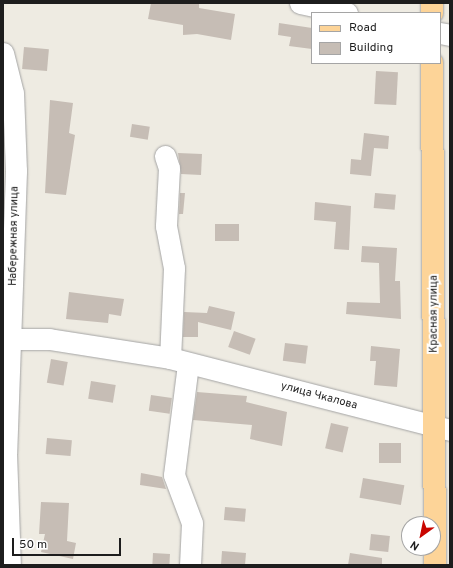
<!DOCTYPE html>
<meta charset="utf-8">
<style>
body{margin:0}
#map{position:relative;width:453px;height:568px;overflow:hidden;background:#eeebe2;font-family:Overpass,sans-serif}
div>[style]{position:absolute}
.building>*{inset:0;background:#c6bdb5;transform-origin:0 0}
.roads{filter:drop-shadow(0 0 1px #a4a4a4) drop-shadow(0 0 1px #a4a4a4)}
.minor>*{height:21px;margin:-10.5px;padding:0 10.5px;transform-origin:10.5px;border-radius:10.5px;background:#fff}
.major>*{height:22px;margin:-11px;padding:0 11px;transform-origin:11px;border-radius:11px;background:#fdd498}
span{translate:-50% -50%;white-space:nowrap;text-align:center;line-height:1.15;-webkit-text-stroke:4px #fff;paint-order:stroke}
.street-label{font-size:11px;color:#1d1d1d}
.frame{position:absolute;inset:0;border:4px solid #1d1d1d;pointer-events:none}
.legend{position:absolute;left:311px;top:12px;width:130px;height:52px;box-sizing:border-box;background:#fff;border:1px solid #a5a5a5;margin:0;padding:5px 7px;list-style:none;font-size:12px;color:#1d1d1d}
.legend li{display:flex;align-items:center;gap:8px;height:20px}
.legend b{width:20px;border:1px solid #a5a5a5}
.north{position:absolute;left:401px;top:516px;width:40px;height:40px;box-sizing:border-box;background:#fff;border:1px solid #a5a5a5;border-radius:50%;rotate:213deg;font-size:11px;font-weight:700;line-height:16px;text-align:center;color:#1d1d1d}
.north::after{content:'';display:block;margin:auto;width:14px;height:18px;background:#c90600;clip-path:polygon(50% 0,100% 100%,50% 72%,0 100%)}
.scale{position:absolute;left:12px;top:538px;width:109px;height:18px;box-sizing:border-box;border:2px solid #1d1d1d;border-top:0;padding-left:5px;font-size:12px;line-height:14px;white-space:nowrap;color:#1d1d1d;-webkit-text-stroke:3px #fff;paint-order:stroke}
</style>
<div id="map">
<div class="building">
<div style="clip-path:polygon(151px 3px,199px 3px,199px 8px,235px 14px,231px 40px,197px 34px,183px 35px,183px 25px,148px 19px)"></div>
<div style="clip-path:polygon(279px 23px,312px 28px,312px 49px,289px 46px,291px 37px,278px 35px)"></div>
<div style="left:24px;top:47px;width:25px;height:22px;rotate:5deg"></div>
<div style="left:376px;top:71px;width:22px;height:33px;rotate:3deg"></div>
<div style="clip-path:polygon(50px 100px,73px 103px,69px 133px,75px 135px,66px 195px,45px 193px)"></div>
<div style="left:132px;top:124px;width:18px;height:13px;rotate:9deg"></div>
<div style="clip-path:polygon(364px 133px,389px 136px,388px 149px,374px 148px,371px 176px,350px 174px,351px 159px,361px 160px)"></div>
<div style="clip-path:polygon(178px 153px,202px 154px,201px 175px,181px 174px)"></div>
<div style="clip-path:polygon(180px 193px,185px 193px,183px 214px,179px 214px)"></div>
<div style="left:375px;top:193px;width:21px;height:15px;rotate:5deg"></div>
<div style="clip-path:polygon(315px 202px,351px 206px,349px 250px,334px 249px,336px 222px,314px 220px)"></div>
<div style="left:215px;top:224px;width:24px;height:17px"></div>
<div style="clip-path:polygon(362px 246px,397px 248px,395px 281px,400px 281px,401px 319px,346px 314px,347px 302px,380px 303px,379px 263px,361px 262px)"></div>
<div style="clip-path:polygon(69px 292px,124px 299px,121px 316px,109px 314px,108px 323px,66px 319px)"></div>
<div style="clip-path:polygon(209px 306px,235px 312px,231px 330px,198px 322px,198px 337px,183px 337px,184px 312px,207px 313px)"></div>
<div style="left:234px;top:331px;width:23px;height:17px;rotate:20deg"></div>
<div style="left:285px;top:343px;width:23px;height:18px;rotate:7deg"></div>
<div style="clip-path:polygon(371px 346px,400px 349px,397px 387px,374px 385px,376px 361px,370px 361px)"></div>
<div style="left:51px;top:359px;width:17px;height:24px;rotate:10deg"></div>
<div style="left:91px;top:381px;width:25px;height:18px;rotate:9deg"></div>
<div style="clip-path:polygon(197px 392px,247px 396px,246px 402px,287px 412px,282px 446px,250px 439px,252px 425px,193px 420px)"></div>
<div style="left:151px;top:395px;width:21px;height:16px;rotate:8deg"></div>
<div style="left:331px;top:423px;width:18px;height:26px;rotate:13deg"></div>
<div style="left:47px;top:438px;width:25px;height:16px;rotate:5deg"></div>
<div style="left:379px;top:443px;width:22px;height:20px"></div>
<div style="clip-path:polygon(141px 473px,162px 477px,166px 489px,140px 485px)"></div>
<div style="left:363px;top:478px;width:42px;height:20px;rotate:10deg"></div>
<div style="clip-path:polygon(41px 502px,69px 503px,67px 541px,76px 543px,73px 559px,41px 552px,45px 534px,39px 534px)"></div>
<div style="left:225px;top:507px;width:21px;height:13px;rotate:5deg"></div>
<div style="left:371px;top:534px;width:19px;height:16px;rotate:6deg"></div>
<div style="clip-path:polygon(222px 551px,246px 553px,245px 565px,221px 565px)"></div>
<div style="left:153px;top:553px;width:17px;height:12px;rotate:3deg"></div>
<div style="clip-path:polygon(350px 553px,382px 558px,382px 565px,348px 565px)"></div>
</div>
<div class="roads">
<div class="minor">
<div style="left:300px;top:3px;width:48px;rotate:12deg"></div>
<div style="left:440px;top:33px;width:10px;rotate:11deg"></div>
<div style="left:3px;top:53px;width:41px;rotate:76deg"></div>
<div style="left:13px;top:93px;width:78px;rotate:87.8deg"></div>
<div style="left:16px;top:171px;width:282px;rotate:92deg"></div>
<div style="left:6px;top:453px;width:112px;rotate:88deg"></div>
<div style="left:165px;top:156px;width:13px;rotate:72deg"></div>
<div style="left:169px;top:168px;width:58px;rotate:93deg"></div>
<div style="left:166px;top:226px;width:43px;rotate:79.2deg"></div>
<div style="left:174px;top:268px;width:90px;rotate:92.5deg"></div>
<div style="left:12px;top:339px;width:37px"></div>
<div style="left:49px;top:339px;width:122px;rotate:8.9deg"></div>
<div style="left:170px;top:358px;width:289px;rotate:14.4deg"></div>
<div style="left:188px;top:364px;width:112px;rotate:97.2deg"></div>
<div style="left:174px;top:475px;width:51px;rotate:69.4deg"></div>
<div style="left:192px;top:523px;width:42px;rotate:92.7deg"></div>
</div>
<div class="major">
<div style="left:432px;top:13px;width:10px;rotate:-90deg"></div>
<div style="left:432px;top:63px;width:502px;rotate:89.66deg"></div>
</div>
</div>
<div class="street-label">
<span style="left:14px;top:236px;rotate:-89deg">Набережная улица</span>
<span style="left:434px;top:314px;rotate:-90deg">Красная улица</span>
<span style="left:319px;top:396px;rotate:15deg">улица Чкалова</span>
</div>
<div class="frame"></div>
<ul class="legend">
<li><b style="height:5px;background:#fdd498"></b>Road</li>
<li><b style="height:11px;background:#c6bdb5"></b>Building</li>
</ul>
<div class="north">N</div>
<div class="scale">50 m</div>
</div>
